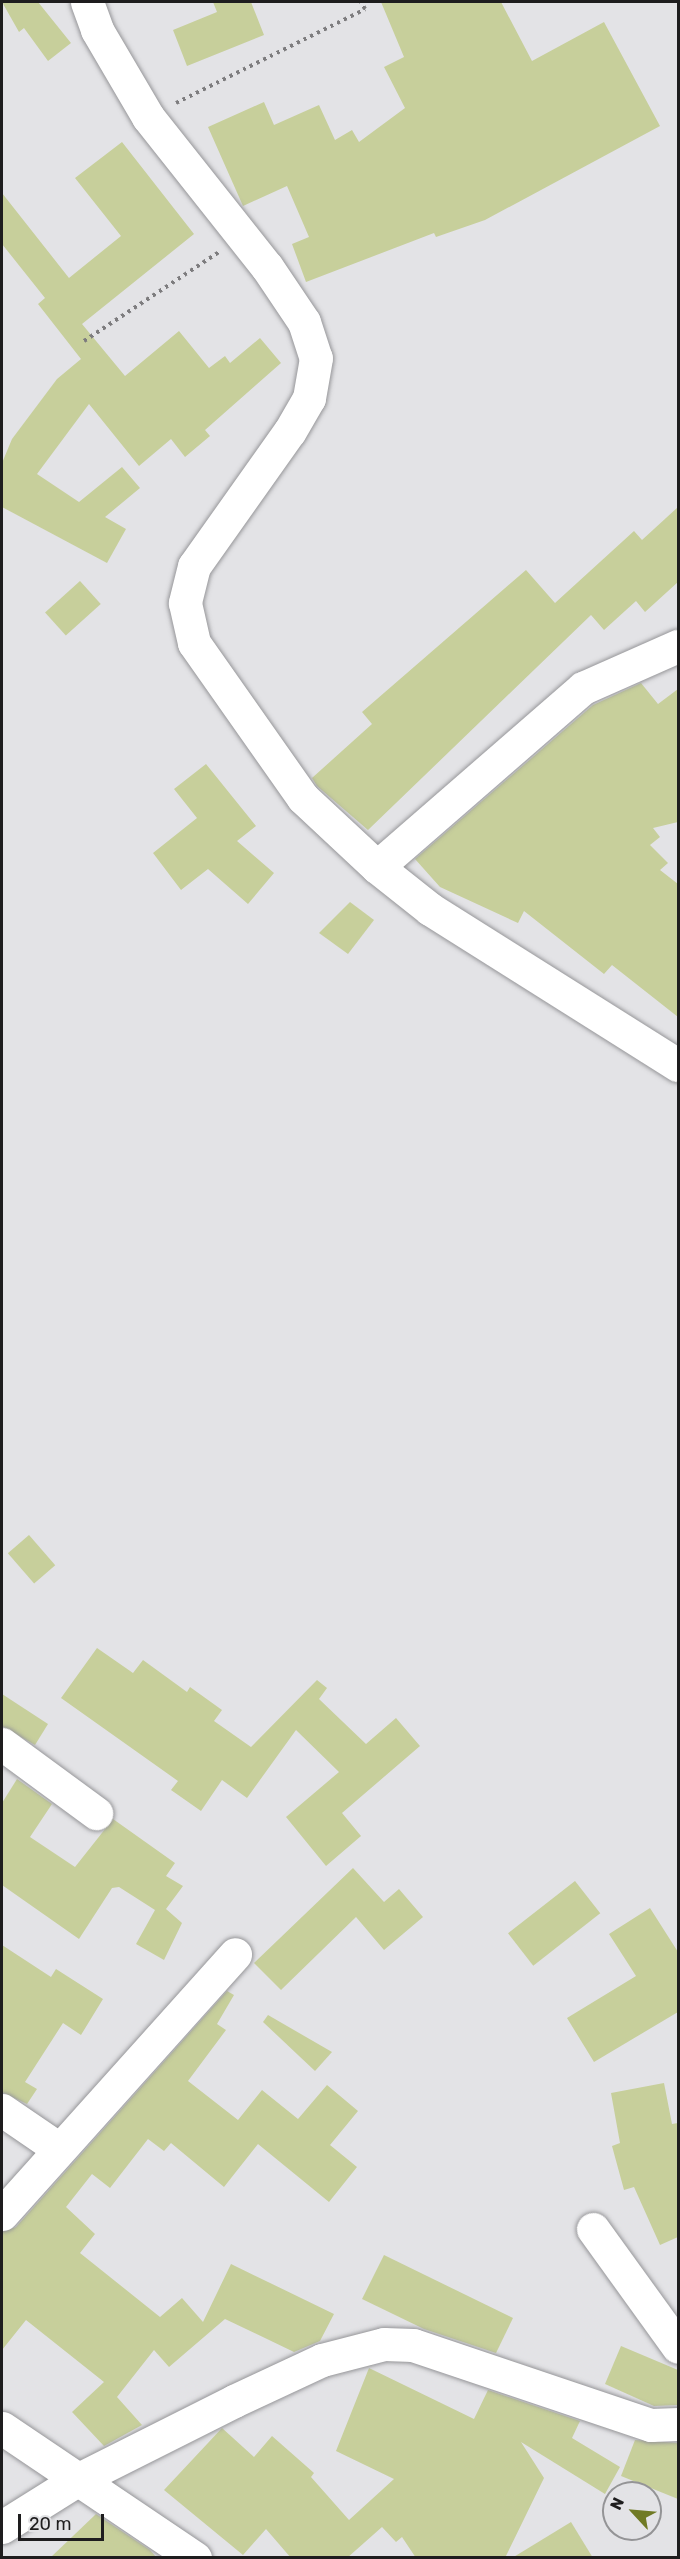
<!DOCTYPE html>
<style>
body{margin:0}
#map{position:relative;width:680px;height:2559px;overflow:hidden;background:#e3e3e6;font-family:Rubik,sans-serif}
div>[style]{position:absolute}
.building>*{inset:0;background:#c7cf9b;transform-origin:0 0}
.path>*{height:4px;margin-top:-2px;transform-origin:0;background:repeating-linear-gradient(90deg,#7d7c7e 0 3px,transparent 0 7.5px)}
.roads{filter:drop-shadow(0 0 2px #969699) drop-shadow(0 0 2px #969699)}
.minor>*{height:33px;margin:-16.5px;padding:0 16.5px;transform-origin:16.5px;border-radius:16.5px;background:#fff}
span{translate:-50% -50%;white-space:nowrap;text-align:center;line-height:1.15;-webkit-text-stroke:6px #e3e3e6;paint-order:stroke}
.frame{position:absolute;inset:0;border:3px solid #1e1d1e;pointer-events:none}
.north{position:absolute;left:602px;top:2481px;width:60px;height:60px;box-sizing:border-box;background:#e3e3e6;border:2px solid #949496;border-radius:50%;rotate:296deg;font-size:16px;font-weight:700;line-height:24px;text-align:center;color:#1e1d1e}
.north::after{content:'';display:block;margin:auto;width:21px;height:27px;background:#707a24;clip-path:polygon(50% 0,100% 100%,50% 72%,0 100%)}
.scale{position:absolute;left:18px;top:2514px;width:86px;height:27px;box-sizing:border-box;border:3px solid #1e1d1e;border-top:0;padding-left:8px;font-size:18px;line-height:21px;white-space:nowrap;color:#1e1d1e;-webkit-text-stroke:4px #e3e3e6;paint-order:stroke}
</style>
<div id="map">
<div class="building">
<div style="clip-path:polygon(2px 2px,38px 2px,71px 43px,48px 61px,24px 28px,19px 32px)"></div>
<div style="clip-path:polygon(213px 2px,251px 2px,264px 35px,187px 66px,173px 30px,217px 12px)"></div>
<div style="clip-path:polygon(381px 2px,501px 2px,532px 61px,604px 22px,660px 126px,485px 220px,436px 237px,434px 233px,306px 282px,292px 244px,309px 237px,287px 186px,243px 206px,208px 127px,264px 102px,274px 125px,319px 105px,335px 140px,352px 130px,359px 142px,405px 108px,384px 67px,404px 57px)"></div>
<div style="clip-path:polygon(122px 142px,194px 234px,82px 324px,125px 376px,179px 331px,209px 368px,225px 356px,230px 363px,260px 338px,281px 363px,205px 430px,210px 436px,185px 457px,171px 439px,139px 466px,89px 404px,37px 474px,79px 502px,122px 467px,140px 488px,105px 517px,126px 529px,107px 563px,2px 507px,2px 463px,12px 439px,57px 379px,81px 359px,38px 304px,45px 298px,2px 244px,2px 193px,69px 278px,121px 236px,75px 178px)"></div>
<div style="clip-path:polygon(678px 507px,678px 582px,645px 612px,636px 601px,604px 630px,591px 615px,368px 830px,317px 786px,312px 778px,372px 724px,362px 712px,526px 570px,555px 603px,634px 531px,642px 540px)"></div>
<div style="left:80px;top:581px;width:31px;height:47px;rotate:48deg"></div>
<div style="clip-path:polygon(641px 683px,658px 704px,678px 689px,678px 822px,653px 828px,660px 837px,650px 845px,668px 863px,660px 870px,678px 884px,678px 1017px,612px 965px,604px 974px,524px 911px,518px 923px,440px 887px,415px 859px,593px 705px)"></div>
<div style="clip-path:polygon(206px 764px,256px 826px,237px 841px,274px 873px,248px 904px,208px 869px,181px 890px,153px 853px,197px 818px,174px 789px)"></div>
<div style="clip-path:polygon(350px 902px,374px 920px,348px 954px,319px 933px)"></div>
<div style="left:29px;top:1535px;width:40px;height:28px;rotate:49deg"></div>
<div style="clip-path:polygon(97px 1648px,133px 1673px,143px 1660px,187px 1692px,190px 1687px,222px 1710px,214px 1721px,251px 1747px,317px 1680px,327px 1688px,319px 1699px,366px 1744px,396px 1718px,420px 1746px,342px 1813px,361px 1836px,326px 1866px,286px 1817px,339px 1772px,296px 1730px,247px 1798px,222px 1780px,201px 1811px,171px 1790px,178px 1781px,61px 1698px)"></div>
<div style="clip-path:polygon(2px 1694px,48px 1724px,35px 1745px,2px 1726px)"></div>
<div style="clip-path:polygon(17px 1779px,52px 1804px,30px 1837px,75px 1867px,113px 1819px,175px 1863px,166px 1876px,183px 1886px,166px 1909px,182px 1923px,164px 1960px,136px 1944px,155px 1910px,119px 1887px,112px 1888px,79px 1939px,2px 1885px,2px 1803px)"></div>
<div style="clip-path:polygon(353px 1868px,384px 1902px,399px 1889px,423px 1917px,384px 1950px,356px 1917px,281px 1990px,254px 1963px)"></div>
<div style="left:575px;top:1881px;width:41px;height:85px;rotate:52deg"></div>
<div style="clip-path:polygon(650px 1908px,678px 1952px,678px 2012px,594px 2062px,567px 2018px,636px 1976px,609px 1934px)"></div>
<div style="clip-path:polygon(2px 1945px,51px 1977px,56px 1969px,103px 1999px,81px 2035px,63px 2023px,25px 2082px,37px 2089px,27px 2104px,2px 2092px)"></div>
<div style="clip-path:polygon(227px 1991px,234px 1995px,217px 2024px,226px 2030px,188px 2081px,238px 2120px,262px 2090px,298px 2119px,327px 2085px,358px 2111px,330px 2145px,357px 2167px,329px 2202px,258px 2144px,224px 2187px,171px 2143px,164px 2151px,148px 2139px,110px 2188px,92px 2174px,66px 2207px,95px 2234px,80px 2253px,160px 2317px,182px 2298px,203px 2322px,231px 2264px,334px 2314px,320px 2341px,294px 2352px,225px 2319px,169px 2367px,154px 2350px,117px 2397px,142px 2425px,104px 2446px,72px 2412px,104px 2382px,26px 2320px,2px 2350px,2px 2232px,16px 2227px)"></div>
<div style="clip-path:polygon(268px 2015px,332px 2052px,315px 2071px,263px 2022px)"></div>
<div style="clip-path:polygon(664px 2083px,672px 2124px,678px 2123px,678px 2237px,660px 2245px,634px 2187px,624px 2190px,612px 2146px,620px 2143px,611px 2093px)"></div>
<div style="clip-path:polygon(384px 2255px,513px 2318px,496px 2353px,424px 2329px,362px 2299px)"></div>
<div style="clip-path:polygon(621px 2346px,678px 2370px,678px 2405px,654px 2406px,605px 2384px)"></div>
<div style="clip-path:polygon(369px 2368px,474px 2419px,488px 2390px,580px 2421px,572px 2438px,620px 2467px,605px 2494px,521px 2442px,544px 2478px,505px 2558px,416px 2558px,402px 2537px,396px 2542px,382px 2527px,347px 2558px,291px 2558px,266px 2529px,243px 2555px,164px 2490px,222px 2428px,254px 2457px,272px 2436px,314px 2473px,311px 2477px,349px 2520px,394px 2479px,336px 2451px)"></div>
<div style="clip-path:polygon(635px 2440px,678px 2443px,678px 2499px,621px 2476px)"></div>
<div style="clip-path:polygon(96px 2514px,150px 2550px,157px 2558px,50px 2558px)"></div>
<div style="clip-path:polygon(571px 2522px,593px 2558px,512px 2558px)"></div>
</div>
<div class="path">
<div style="left:176px;top:103px;width:211px;rotate:-26.4deg"></div>
<div style="left:365px;top:9px;width:8px;rotate:-120deg"></div>
<div style="left:84px;top:341px;width:162px;rotate:-33.4deg"></div>
</div>
<div class="roads">
<div class="minor">
<div style="left:87px;top:2px;width:30px;rotate:70deg"></div>
<div style="left:97px;top:30px;width:101px;rotate:59.6deg"></div>
<div style="left:148px;top:117px;width:191px;rotate:51.6deg"></div>
<div style="left:267px;top:267px;width:66px;rotate:56.1deg"></div>
<div style="left:304px;top:322px;width:38px;rotate:72deg"></div>
<div style="left:316px;top:358px;width:41px;rotate:99.9deg"></div>
<div style="left:309px;top:398px;width:39px;rotate:120deg"></div>
<div style="left:289px;top:432px;width:164px;rotate:125.3deg"></div>
<div style="left:194px;top:566px;width:38px;rotate:104deg"></div>
<div style="left:185px;top:603px;width:41px;rotate:77.3deg"></div>
<div style="left:194px;top:643px;width:189px;rotate:54.9deg"></div>
<div style="left:303px;top:798px;width:101px;rotate:43deg"></div>
<div style="left:377px;top:867px;width:68px;rotate:38.4deg"></div>
<div style="left:430px;top:909px;width:293px;rotate:32.2deg"></div>
<div style="left:377px;top:867px;width:273px;rotate:-41deg"></div>
<div style="left:583px;top:688px;width:104px;rotate:-23.9deg"></div>
<div style="left:2px;top:1744px;width:117px;rotate:36.3deg"></div>
<div style="left:2px;top:2110px;width:69px;rotate:34.4deg"></div>
<div style="left:2px;top:2214px;width:349px;rotate:-48.1deg"></div>
<div style="left:593px;top:2229px;width:145px;rotate:54.2deg"></div>
<div style="left:2px;top:2428px;width:233px;rotate:34deg"></div>
<div style="left:2px;top:2527px;width:89px;rotate:-32.1deg"></div>
<div style="left:77px;top:2480px;width:176px;rotate:-26.7deg"></div>
<div style="left:234px;top:2401px;width:97px;rotate:-25deg"></div>
<div style="left:322px;top:2360px;width:64px;rotate:-14.5deg"></div>
<div style="left:384px;top:2344px;width:29px;rotate:2deg"></div>
<div style="left:413px;top:2345px;width:251px;rotate:18.6deg"></div>
<div style="left:651px;top:2425px;width:27px;rotate:-2deg"></div>
</div>
</div>
<div class="frame"></div>
<div class="north">N</div>
<div class="scale">20 m</div>
</div>
